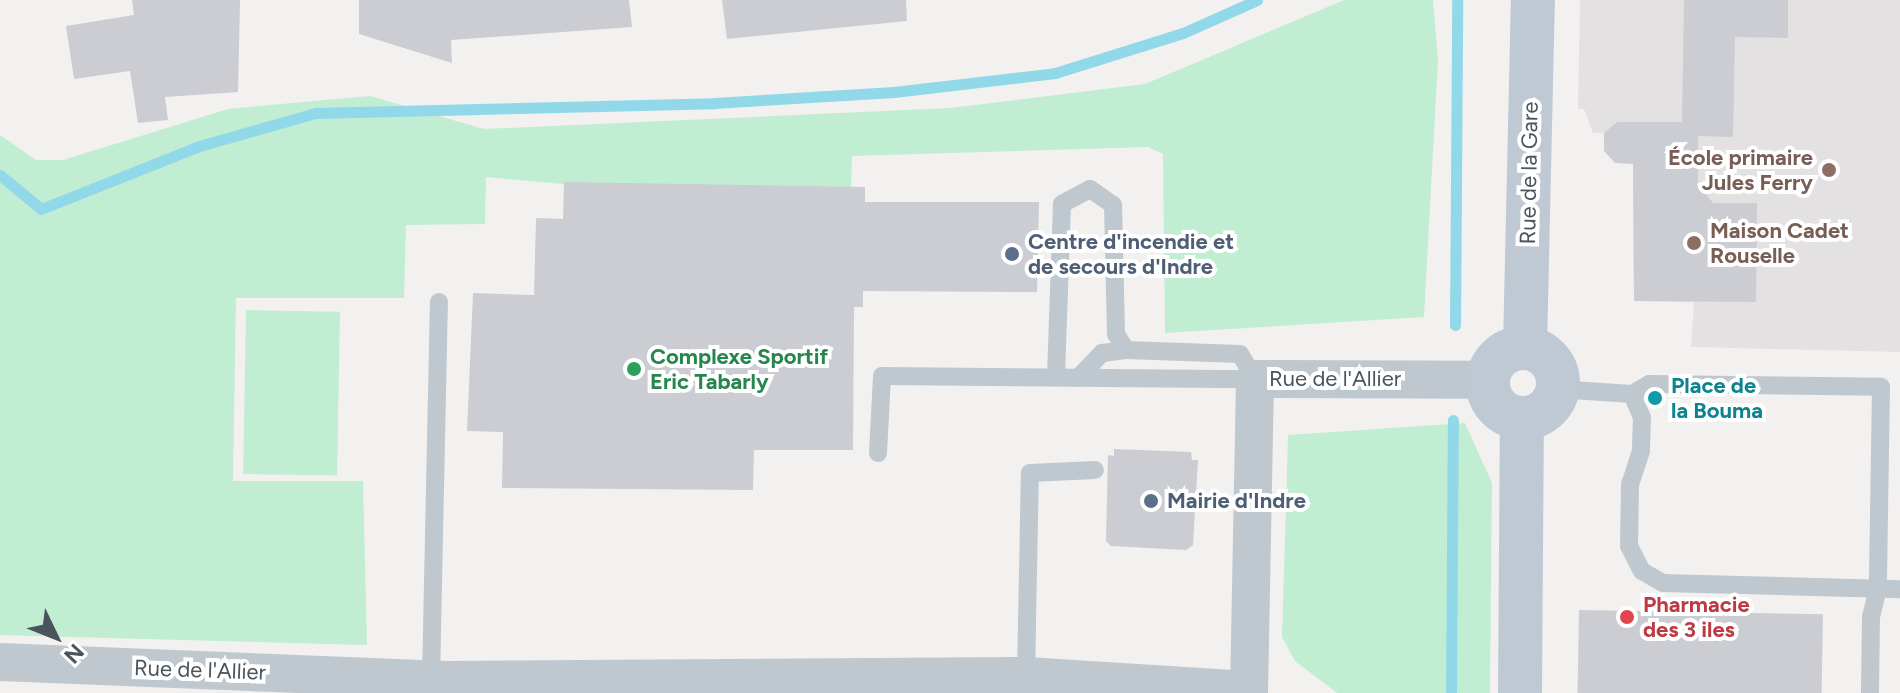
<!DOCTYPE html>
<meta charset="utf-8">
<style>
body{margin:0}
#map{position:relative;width:1900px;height:693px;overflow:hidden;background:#f3f0f0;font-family:Figtree,sans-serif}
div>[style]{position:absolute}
.education>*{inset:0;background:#e4e1e2}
.green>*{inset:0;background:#c1eed2;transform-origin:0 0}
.stream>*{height:11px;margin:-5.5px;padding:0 5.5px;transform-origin:5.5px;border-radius:5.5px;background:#91d8e8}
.building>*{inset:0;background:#cbcdd3;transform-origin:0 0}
.service>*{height:18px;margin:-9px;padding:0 9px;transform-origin:9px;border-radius:9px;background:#bfc8ce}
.minor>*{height:38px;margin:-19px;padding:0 19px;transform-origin:19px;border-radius:19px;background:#bfc8ce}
.secondary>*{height:44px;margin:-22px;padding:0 22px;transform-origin:22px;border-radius:22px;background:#bfc9d3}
.secondary>.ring{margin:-22px;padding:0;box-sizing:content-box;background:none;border:44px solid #bfc9d3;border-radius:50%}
.dots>*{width:22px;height:22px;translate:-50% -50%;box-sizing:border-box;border:4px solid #fff;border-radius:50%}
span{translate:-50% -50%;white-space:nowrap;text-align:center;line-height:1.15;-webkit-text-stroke:8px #fff;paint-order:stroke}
.education-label{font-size:22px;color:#785e54;font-weight:700}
.right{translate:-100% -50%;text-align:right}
.left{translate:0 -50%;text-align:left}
.street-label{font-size:22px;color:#49545d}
.service-label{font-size:22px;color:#4e5e75;font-weight:700}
.leisure-label{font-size:22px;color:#27864d;font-weight:700}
.culture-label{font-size:22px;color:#0d838f;font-weight:700}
.health-label{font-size:22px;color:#be3a42;font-weight:700}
.north{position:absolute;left:16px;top:597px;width:80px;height:80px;-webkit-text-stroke:6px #fff;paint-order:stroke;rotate:133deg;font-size:22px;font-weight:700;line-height:32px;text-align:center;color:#49545d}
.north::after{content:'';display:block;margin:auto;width:28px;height:36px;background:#49545d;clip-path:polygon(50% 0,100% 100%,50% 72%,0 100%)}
</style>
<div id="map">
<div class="education">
<div style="clip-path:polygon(1580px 0,1900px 0,1900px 352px,1691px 347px,1694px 302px,1634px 301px,1633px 169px,1645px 152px,1628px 134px,1593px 133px,1584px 109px,1578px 109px)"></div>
</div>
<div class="green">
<div style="clip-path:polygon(1344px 0,1433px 0,1438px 60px,1424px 317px,1165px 333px,1163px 154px,1148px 147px,852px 156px,851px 187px,585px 186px,486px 177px,485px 224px,406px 225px,404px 298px,236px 298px,233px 481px,363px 481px,367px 645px,0 635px,0 135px,36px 160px,63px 160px,228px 109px,370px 96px,484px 129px,950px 108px,1145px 84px)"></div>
<div style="left:246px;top:310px;width:94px;height:164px;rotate:1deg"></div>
<div style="clip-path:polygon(1465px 423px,1492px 483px,1490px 693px,1337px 693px,1295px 661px,1282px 637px,1288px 435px)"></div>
</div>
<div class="stream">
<div style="left:0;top:175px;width:53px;rotate:39.7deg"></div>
<div style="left:41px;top:209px;width:170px;rotate:-21.7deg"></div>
<div style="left:199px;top:146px;width:122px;rotate:-15.8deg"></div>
<div style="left:316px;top:113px;width:398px;rotate:-1.4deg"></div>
<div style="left:714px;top:103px;width:180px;rotate:-3.5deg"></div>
<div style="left:894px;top:92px;width:162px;rotate:-6.7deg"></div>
<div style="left:1055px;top:73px;width:134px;rotate:-17.4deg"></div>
<div style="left:1183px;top:33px;width:81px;rotate:-24deg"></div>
<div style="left:1455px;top:325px;width:325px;rotate:-89.6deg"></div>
<div style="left:1451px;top:693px;width:273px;rotate:-89.6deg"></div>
</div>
<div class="building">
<div style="clip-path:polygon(132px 0,240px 0,238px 92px,165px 97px,168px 120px,138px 123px,130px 71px,74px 79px,66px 26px,134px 15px)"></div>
<div style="clip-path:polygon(359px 0,629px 0,632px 27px,451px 40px,452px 63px,359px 34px)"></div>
<div style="clip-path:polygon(722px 0,906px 0,907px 21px,727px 39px)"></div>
<div style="clip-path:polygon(1684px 0,1788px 0,1788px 38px,1735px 37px,1733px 137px,1698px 136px,1698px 184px,1713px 203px,1757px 203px,1756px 302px,1634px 301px,1633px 164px,1615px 163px,1604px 151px,1604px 133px,1617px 122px,1682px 122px)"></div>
<div style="clip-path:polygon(564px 182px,865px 187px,865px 202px,1039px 202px,1037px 292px,863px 291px,863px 307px,854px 307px,853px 450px,754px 450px,753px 490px,502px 488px,503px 432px,467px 431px,473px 293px,534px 295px,536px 218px,563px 219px)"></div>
<div style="clip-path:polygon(1114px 449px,1191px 452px,1192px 460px,1198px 460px,1193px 545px,1186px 550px,1111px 546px,1106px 541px,1108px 455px,1114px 456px)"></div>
<div style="left:1579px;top:610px;width:244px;height:83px;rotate:1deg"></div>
</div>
<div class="service">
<div style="left:1078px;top:378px;width:35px;rotate:-46deg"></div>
<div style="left:1102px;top:353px;width:24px;rotate:-7deg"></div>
<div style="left:1557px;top:389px;width:75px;rotate:3.8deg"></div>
<div style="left:1632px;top:394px;width:26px;rotate:67deg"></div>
<div style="left:1642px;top:418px;width:33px;rotate:92deg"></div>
<div style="left:1641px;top:451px;width:35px;rotate:108deg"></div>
<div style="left:1630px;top:484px;width:62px;rotate:90.9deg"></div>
<div style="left:1629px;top:546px;width:28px;rotate:63deg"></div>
<div style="left:1642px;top:571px;width:24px;rotate:30deg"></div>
<div style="left:1663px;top:583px;width:237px;rotate:1.5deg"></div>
<div style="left:1632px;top:394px;width:20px;rotate:-30deg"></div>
<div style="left:1649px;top:384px;width:232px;rotate:0.7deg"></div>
<div style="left:1881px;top:387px;width:202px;rotate:90.9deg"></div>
<div style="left:1878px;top:589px;width:29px;rotate:104deg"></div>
<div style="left:1871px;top:617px;width:76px;rotate:90.8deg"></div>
<div style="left:878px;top:453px;width:77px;rotate:-87deg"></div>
<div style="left:882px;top:376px;width:373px;rotate:0.5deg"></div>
<div style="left:1255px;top:379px;width:29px;rotate:-121deg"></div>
<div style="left:1240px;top:354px;width:114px;rotate:-178deg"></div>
<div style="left:1126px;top:350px;width:19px;rotate:-122deg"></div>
<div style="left:1116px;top:334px;width:129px;rotate:-91.3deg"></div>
<div style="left:1113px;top:205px;width:28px;rotate:-145deg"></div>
<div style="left:1090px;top:189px;width:32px;rotate:152deg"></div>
<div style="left:1062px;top:204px;width:173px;rotate:92deg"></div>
<div style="left:1026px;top:676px;width:203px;rotate:-88.9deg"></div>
<div style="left:1030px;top:473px;width:65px;rotate:-2.6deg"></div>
<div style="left:431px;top:679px;width:377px;rotate:-88.8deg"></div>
</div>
<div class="minor">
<div style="left:0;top:662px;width:452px;rotate:2.3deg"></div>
<div style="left:452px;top:680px;width:574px;rotate:-0.4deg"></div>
<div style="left:1026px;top:676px;width:223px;rotate:3.6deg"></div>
<div style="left:1249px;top:693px;width:314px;rotate:-88.9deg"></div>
<div style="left:1255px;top:379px;width:233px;rotate:0.2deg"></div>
</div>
<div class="secondary">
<div style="left:1525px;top:347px;width:347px;rotate:-88.7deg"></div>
<div class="ring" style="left:1488px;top:348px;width:26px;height:26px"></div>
<div style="left:1520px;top:693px;width:275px;rotate:-89.6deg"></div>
</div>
<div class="dots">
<div style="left:1829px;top:170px;background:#8d6e63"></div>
<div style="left:1694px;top:243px;background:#8d6e63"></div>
<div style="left:1012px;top:254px;background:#5c6f8a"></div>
<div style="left:634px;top:369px;background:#2e9e5b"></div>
<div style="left:1655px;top:398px;background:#0f9aa8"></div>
<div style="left:1151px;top:501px;background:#5c6f8a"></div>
<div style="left:1627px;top:617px;background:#e0444e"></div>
</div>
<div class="education-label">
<span class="right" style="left:1813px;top:170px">École primaire<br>Jules Ferry</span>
<span class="left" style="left:1710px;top:243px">Maison Cadet<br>Rouselle</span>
</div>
<div class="street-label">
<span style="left:1529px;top:173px;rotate:-89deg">Rue de la Gare</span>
<span style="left:1335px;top:379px">Rue de l'Allier</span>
<span style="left:200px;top:670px;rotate:2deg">Rue de l'Allier</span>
</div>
<div class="service-label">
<span class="left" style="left:1028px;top:254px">Centre d'incendie et<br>de secours d'Indre</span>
<span class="left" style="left:1167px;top:501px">Mairie d'Indre</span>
</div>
<div class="leisure-label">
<span class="left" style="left:650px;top:369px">Complexe Sportif<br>Eric Tabarly</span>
</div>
<div class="culture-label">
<span class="left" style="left:1671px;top:398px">Place de<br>la Bouma</span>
</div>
<div class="health-label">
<span class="left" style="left:1643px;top:617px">Pharmacie<br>des 3 iles</span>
</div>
<div class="north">N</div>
</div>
